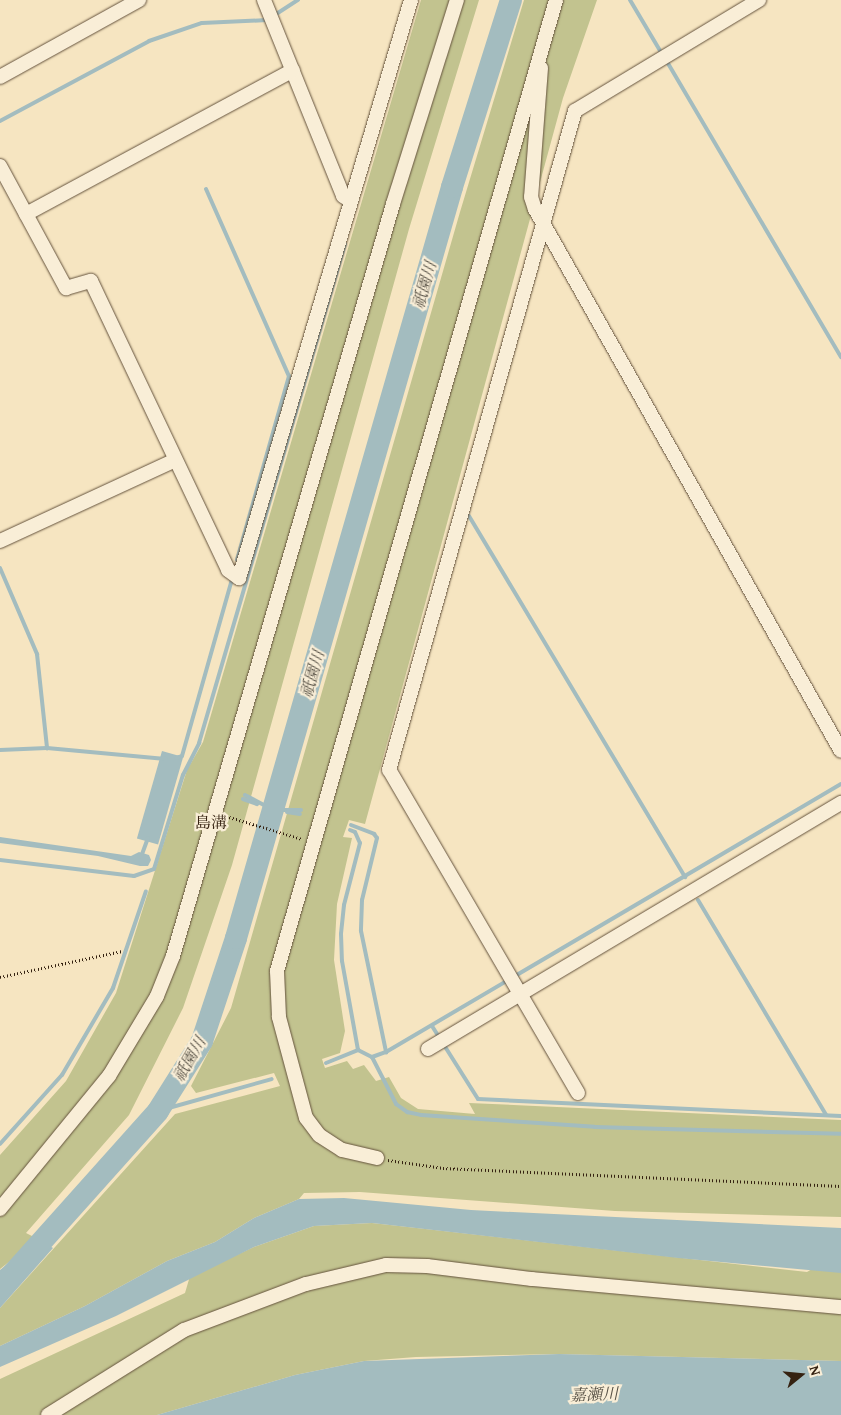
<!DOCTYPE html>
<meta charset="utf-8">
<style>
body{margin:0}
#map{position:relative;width:841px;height:1415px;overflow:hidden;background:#f6e5c1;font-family:"Gentium Book Plus","Noto Serif JP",serif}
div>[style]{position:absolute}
.green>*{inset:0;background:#c2c38f}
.water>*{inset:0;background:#a3bcbf;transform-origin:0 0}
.stream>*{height:4px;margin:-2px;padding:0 2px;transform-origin:2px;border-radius:2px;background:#a3bcbf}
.river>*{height:22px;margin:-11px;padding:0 11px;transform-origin:11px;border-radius:11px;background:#a3bcbf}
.path>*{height:2.5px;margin-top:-1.25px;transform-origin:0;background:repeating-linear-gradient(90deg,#352211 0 1px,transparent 0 3.5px)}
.roads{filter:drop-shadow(0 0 1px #65533d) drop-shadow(0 0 1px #65533d)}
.street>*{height:14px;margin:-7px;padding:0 7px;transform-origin:7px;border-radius:7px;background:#f9eed7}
span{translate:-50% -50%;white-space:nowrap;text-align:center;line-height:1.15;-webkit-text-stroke:4.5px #f9eed7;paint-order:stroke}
.water-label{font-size:16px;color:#565045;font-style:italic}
.neighbourhood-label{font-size:16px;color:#352211}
.north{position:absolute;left:776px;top:1350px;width:50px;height:50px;-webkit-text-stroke:4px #f9eed7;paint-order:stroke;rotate:73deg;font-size:14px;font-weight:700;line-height:20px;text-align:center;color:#352211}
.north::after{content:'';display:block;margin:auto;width:18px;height:22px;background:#352211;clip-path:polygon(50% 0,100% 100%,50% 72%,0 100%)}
</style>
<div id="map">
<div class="green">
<div style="clip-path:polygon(421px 0,479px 0,409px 229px,232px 865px,183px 1008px,129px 1115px,26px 1233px,38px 1239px,0 1269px,0 1155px,66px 1081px,116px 993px,187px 770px,203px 742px)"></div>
<div style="clip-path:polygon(524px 0,597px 0,563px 98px,365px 824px,349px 820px,343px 837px,352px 838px,337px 904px,334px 960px,345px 1031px,340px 1053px,322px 1059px,325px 1068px,347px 1061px,353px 1069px,364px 1065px,376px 1081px,389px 1077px,401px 1098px,418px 1109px,475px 1114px,469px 1103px,841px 1120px,841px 1217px,615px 1211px,360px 1192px,304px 1193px,299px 1199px,254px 1218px,215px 1242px,167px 1261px,85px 1306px,0 1346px,0 1308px,175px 1114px,280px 1086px,274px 1073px,196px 1093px,191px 1086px,231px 1008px,460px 212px)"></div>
<div style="clip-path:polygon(372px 1223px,807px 1272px,841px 1252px,841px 1361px,559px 1354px,416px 1357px,364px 1361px,295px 1375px,157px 1415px,0 1415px,0 1379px,185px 1293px,190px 1276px,254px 1247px,314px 1226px)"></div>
</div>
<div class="water">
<div style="left:162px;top:751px;width:22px;height:91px;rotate:16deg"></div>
<div style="clip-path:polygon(0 837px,131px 856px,139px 852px,149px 855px,151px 860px,148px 866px,140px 866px,98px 856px,0 843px)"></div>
<div style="clip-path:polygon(344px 1198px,471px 1210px,841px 1228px,841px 1273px,678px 1258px,372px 1223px,314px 1226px,254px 1247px,116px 1316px,0 1367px,0 1346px,85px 1306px,167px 1261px,215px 1242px,254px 1218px,299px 1199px)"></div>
<div style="clip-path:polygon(38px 1239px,53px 1248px,0 1308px,0 1270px)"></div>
<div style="clip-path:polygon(559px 1354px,841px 1361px,841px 1415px,157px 1415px,295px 1375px,364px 1361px)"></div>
</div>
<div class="stream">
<div style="left:630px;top:0;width:63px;rotate:59.3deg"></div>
<div style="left:666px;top:60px;width:345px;rotate:59.5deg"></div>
<div style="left:0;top:121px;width:169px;rotate:-28.2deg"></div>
<div style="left:149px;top:41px;width:56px;rotate:-18.8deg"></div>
<div style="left:202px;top:23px;width:65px;rotate:-2.6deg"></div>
<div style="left:267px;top:20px;width:37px;rotate:-33deg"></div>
<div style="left:206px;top:189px;width:205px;rotate:66.1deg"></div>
<div style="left:289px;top:376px;width:191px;rotate:105.8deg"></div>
<div style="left:469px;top:516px;width:421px;rotate:59.1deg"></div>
<div style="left:0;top:568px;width:94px;rotate:66.7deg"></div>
<div style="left:37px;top:654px;width:95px;rotate:83.9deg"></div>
<div style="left:0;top:750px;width:47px;rotate:-2.4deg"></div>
<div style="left:47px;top:748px;width:119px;rotate:5.3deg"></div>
<div style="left:176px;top:758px;width:6px;rotate:-18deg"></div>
<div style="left:182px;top:756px;width:187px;rotate:-74.2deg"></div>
<div style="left:245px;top:795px;width:32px;rotate:28deg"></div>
<div style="left:273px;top:810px;width:28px"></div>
<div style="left:243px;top:799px;width:15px;rotate:20deg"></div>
<div style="left:287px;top:812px;width:13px;rotate:9deg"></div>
<div style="left:351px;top:825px;width:25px;rotate:21deg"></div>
<div style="left:374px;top:834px;width:5px;rotate:53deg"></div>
<div style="left:377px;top:838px;width:64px;rotate:103.6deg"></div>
<div style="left:362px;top:900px;width:31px;rotate:92deg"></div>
<div style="left:361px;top:931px;width:124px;rotate:78.3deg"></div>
<div style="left:386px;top:1052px;width:528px;rotate:-30.5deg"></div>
<div style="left:350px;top:830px;width:5px;rotate:22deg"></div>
<div style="left:355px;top:832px;width:12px;rotate:66deg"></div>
<div style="left:360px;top:843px;width:64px;rotate:104.5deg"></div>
<div style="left:344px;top:905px;width:29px;rotate:96deg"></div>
<div style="left:341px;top:934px;width:27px;rotate:88deg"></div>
<div style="left:342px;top:961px;width:90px;rotate:79.8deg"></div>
<div style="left:141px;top:857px;width:20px;rotate:-70deg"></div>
<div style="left:0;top:860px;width:135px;rotate:6.8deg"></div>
<div style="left:134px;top:876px;width:21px;rotate:-19deg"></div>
<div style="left:154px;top:869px;width:98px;rotate:-72.9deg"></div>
<div style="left:183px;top:775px;width:36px;rotate:-63deg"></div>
<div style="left:199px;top:743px;width:520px;rotate:-73.69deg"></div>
<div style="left:698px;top:900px;width:250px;rotate:59.2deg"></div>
<div style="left:432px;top:1026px;width:86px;rotate:57.8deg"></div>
<div style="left:478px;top:1099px;width:363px;rotate:2.7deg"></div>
<div style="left:358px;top:1050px;width:16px;rotate:27deg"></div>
<div style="left:372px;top:1057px;width:53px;rotate:62.9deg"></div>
<div style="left:396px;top:1104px;width:14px;rotate:36deg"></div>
<div style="left:407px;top:1112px;width:14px;rotate:12deg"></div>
<div style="left:421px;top:1115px;width:174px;rotate:3.9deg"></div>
<div style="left:595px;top:1127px;width:246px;rotate:1.6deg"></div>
<div style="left:372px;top:1057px;width:15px;rotate:-20deg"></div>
<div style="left:326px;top:1063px;width:35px;rotate:-22deg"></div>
<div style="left:158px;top:1111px;width:118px;rotate:-15.7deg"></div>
<div style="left:0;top:1144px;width:93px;rotate:-48.1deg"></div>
<div style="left:62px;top:1075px;width:101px;rotate:-59.6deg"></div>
<div style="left:113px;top:988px;width:102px;rotate:-71.2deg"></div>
</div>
<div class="river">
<div style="left:0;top:1288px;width:237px;rotate:-48.2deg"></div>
<div style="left:158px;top:1111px;width:83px;rotate:-57.8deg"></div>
<div style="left:202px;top:1041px;width:108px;rotate:-71.7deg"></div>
<div style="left:236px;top:938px;width:781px;rotate:-73.95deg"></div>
<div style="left:452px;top:187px;width:196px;rotate:-72.5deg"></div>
</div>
<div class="path">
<div style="left:226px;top:816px;width:79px;rotate:16.8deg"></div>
<div style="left:0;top:977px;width:125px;rotate:-12deg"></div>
<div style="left:388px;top:1160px;width:56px;rotate:8.3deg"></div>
<div style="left:443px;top:1168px;width:398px;rotate:2.6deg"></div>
</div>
<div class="roads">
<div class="street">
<div style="left:264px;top:0;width:211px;rotate:68deg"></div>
<div style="left:343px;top:196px;width:9px;rotate:32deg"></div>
<div style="left:541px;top:68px;width:129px;rotate:94.4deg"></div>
<div style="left:531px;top:197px;width:13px;rotate:72deg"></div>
<div style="left:535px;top:209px;width:622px;rotate:60.55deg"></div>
<div style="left:0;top:77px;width:159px;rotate:-29deg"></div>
<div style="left:0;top:166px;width:139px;rotate:61.6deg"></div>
<div style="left:66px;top:288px;width:26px;rotate:-16deg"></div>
<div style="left:91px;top:281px;width:320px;rotate:64.6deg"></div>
<div style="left:228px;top:570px;width:14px;rotate:36deg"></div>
<div style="left:239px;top:578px;width:603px;rotate:-73.43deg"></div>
<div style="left:26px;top:214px;width:303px;rotate:-28.3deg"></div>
<div style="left:0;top:541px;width:193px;rotate:-24.8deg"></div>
<div style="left:428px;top:1049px;width:481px;rotate:-30.8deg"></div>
<div style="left:578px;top:1093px;width:374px;rotate:-120.3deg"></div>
<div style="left:389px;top:770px;width:685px;rotate:-74.24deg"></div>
<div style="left:575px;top:111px;width:215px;rotate:-31.1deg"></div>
<div style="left:377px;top:1158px;width:36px;rotate:-167deg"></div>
<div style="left:342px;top:1150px;width:27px;rotate:-147deg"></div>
<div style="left:319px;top:1135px;width:21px;rotate:-127deg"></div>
<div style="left:306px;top:1118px;width:105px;rotate:-105deg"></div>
<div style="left:279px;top:1017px;width:46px;rotate:-92.5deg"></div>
<div style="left:277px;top:971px;width:1010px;rotate:-73.97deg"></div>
<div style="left:0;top:1209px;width:172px;rotate:-50.7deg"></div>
<div style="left:109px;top:1076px;width:93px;rotate:-59deg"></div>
<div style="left:157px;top:996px;width:43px;rotate:-68.2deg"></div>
<div style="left:173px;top:956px;width:784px;rotate:-73.69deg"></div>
<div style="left:393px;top:204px;width:214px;rotate:-72.6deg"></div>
<div style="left:48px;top:1415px;width:160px;rotate:-32deg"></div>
<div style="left:184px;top:1330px;width:130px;rotate:-20.7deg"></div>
<div style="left:306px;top:1284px;width:82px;rotate:-13.4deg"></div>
<div style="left:386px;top:1265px;width:41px;rotate:1.4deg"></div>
<div style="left:427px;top:1266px;width:106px;rotate:7.1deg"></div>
<div style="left:532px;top:1279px;width:310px;rotate:5.2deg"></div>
</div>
</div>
<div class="water-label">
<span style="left:424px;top:285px;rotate:-74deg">祇園川</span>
<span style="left:312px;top:674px;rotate:-74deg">祇園川</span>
<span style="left:189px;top:1059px;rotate:-60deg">祇園川</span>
<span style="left:594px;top:1394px;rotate:-2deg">嘉瀬川</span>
</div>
<div class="neighbourhood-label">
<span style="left:211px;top:822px">島溝</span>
</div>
<div class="north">N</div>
</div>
